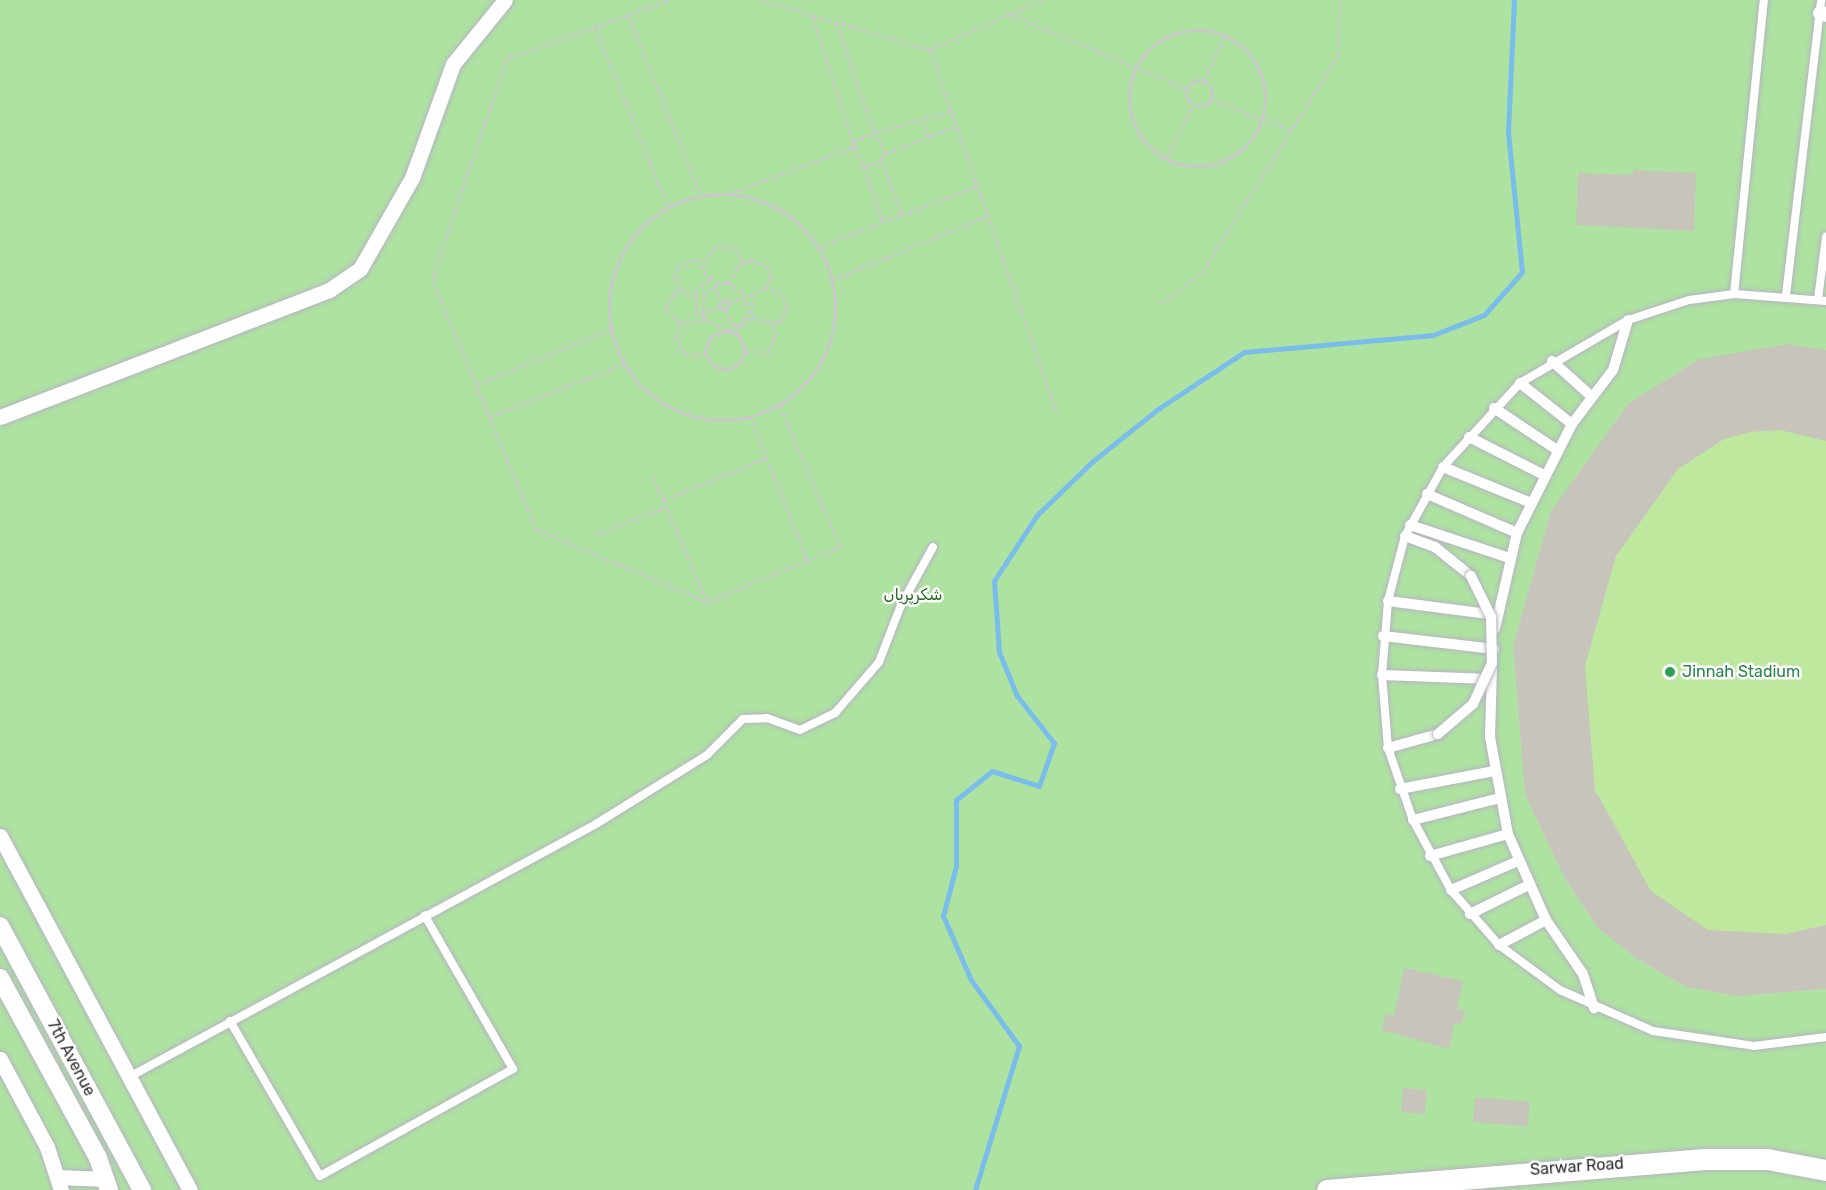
<!DOCTYPE html>
<meta charset="utf-8">
<style>
body{margin:0}
#map{position:relative;width:1826px;height:1190px;overflow:hidden;background:#eeeae2;font-family:Rubik,Cairo,sans-serif}
div>[style]{position:absolute}
.green>*{inset:0;background:#aee2a1;transform-origin:0 0}
.pitch>*{inset:0;background:#bee89e}
.stream>*{height:5px;margin:-2.5px;padding:0 2.5px;transform-origin:2.5px;border-radius:2.5px;background:#7bbdea}
.building>*{inset:0;background:#c7c4bc;transform-origin:0 0}
.path>*{height:3px;margin-top:-1.5px;transform-origin:0;background:repeating-linear-gradient(90deg,#c9c9c9 0 4.5px,transparent 0 7.5px)}
.path>.ring{margin:-1.5px;padding:0;box-sizing:content-box;background:none;border:3px solid #c9c9c9;border-radius:50%}
.roads{filter:drop-shadow(0 0 2px #b5b5c0) drop-shadow(0 0 2px #b5b5c0)}
.service>*{height:8px;margin:-4px;padding:0 4px;transform-origin:4px;border-radius:4px;background:#fff}
.pedestrian>*{height:10px;margin:-5px;padding:0 5px;transform-origin:5px;border-radius:5px;background:#fff}
.minor>*{height:15px;margin:-7.5px;padding:0 7.5px;transform-origin:7.5px;border-radius:7.5px;background:#fff}
.tertiary>*{height:18px;margin:-9px;padding:0 9px;transform-origin:9px;border-radius:9px;background:#fff}
.secondary>*{height:21px;margin:-10.5px;padding:0 10.5px;transform-origin:10.5px;border-radius:10.5px;background:#fff}
.bridges{filter:drop-shadow(0 0 2px #b5b5c0) drop-shadow(0 0 2px #b5b5c0)}
.pedestrian-bridge>*{height:10px;margin:-5px;padding:0 5px;transform-origin:5px;border-radius:5px;background:#fff}
.dots>*{width:16px;height:16px;translate:-50% -50%;box-sizing:border-box;border:3px solid #fff;border-radius:50%}
span{translate:-50% -50%;white-space:nowrap;text-align:center;line-height:1.15;-webkit-text-stroke:5px #fff;paint-order:stroke}
.park-label{font-size:16px;color:#246a1f}
.leisure-label{font-size:16px;color:#27864d}
.left{translate:0 -50%;text-align:left}
.street-label{font-size:16px;color:#2e2e2e}
</style>
<div id="map">
<div class="green">
<div style="left:0;top:0;width:1826px;height:1190px"></div>
</div>
<div class="pitch">
<div style="clip-path:polygon(1788px 344px,1826px 350px,1826px 989px,1738px 996px,1686px 987px,1636px 958px,1565px 879px,1525px 795px,1513px 646px,1551px 511px,1628px 404px,1699px 359px)"></div>
</div>
<div class="stream">
<div style="left:975px;top:1190px;width:151px;rotate:-73deg"></div>
<div style="left:1019px;top:1046px;width:82px;rotate:-126deg"></div>
<div style="left:971px;top:980px;width:70px;rotate:-113.6deg"></div>
<div style="left:943px;top:916px;width:52px;rotate:-75.4deg"></div>
<div style="left:956px;top:866px;width:66px;rotate:-90deg"></div>
<div style="left:956px;top:800px;width:46px;rotate:-38.9deg"></div>
<div style="left:992px;top:771px;width:49px;rotate:17.7deg"></div>
<div style="left:1039px;top:786px;width:46px;rotate:-70.8deg"></div>
<div style="left:1054px;top:743px;width:60px;rotate:-128.2deg"></div>
<div style="left:1017px;top:696px;width:48px;rotate:-112.2deg"></div>
<div style="left:999px;top:652px;width:71px;rotate:-94deg"></div>
<div style="left:994px;top:581px;width:79px;rotate:-56.9deg"></div>
<div style="left:1037px;top:515px;width:78px;rotate:-44deg"></div>
<div style="left:1093px;top:461px;width:83px;rotate:-38.7deg"></div>
<div style="left:1158px;top:409px;width:103px;rotate:-33.5deg"></div>
<div style="left:1244px;top:352px;width:190px;rotate:-5.1deg"></div>
<div style="left:1433px;top:335px;width:55px;rotate:-21.4deg"></div>
<div style="left:1484px;top:315px;width:57px;rotate:-48.5deg"></div>
<div style="left:1522px;top:272px;width:141px;rotate:-95.7deg"></div>
<div style="left:1508px;top:132px;width:132px;rotate:-87.4deg"></div>
</div>
<div class="building">
<div style="clip-path:polygon(1633px 170px,1696px 173px,1694px 231px,1576px 225px,1578px 173px,1633px 175px)"></div>
<div style="clip-path:polygon(1788px 344px,1826px 350px,1826px 441px,1780px 430px,1751px 432px,1724px 439px,1678px 469px,1616px 556px,1585px 666px,1595px 790px,1651px 891px,1708px 930px,1785px 934px,1826px 925px,1826px 989px,1738px 996px,1686px 987px,1636px 958px,1598px 928px,1565px 879px,1525px 795px,1513px 646px,1551px 511px,1628px 404px,1699px 359px)"></div>
<div style="clip-path:polygon(1404px 968px,1463px 981px,1457px 1009px,1465px 1011px,1462px 1024px,1454px 1023px,1449px 1049px,1382px 1030px,1385px 1014px,1394px 1016px)"></div>
<div style="left:1403px;top:1088px;width:24px;height:24px;rotate:5deg"></div>
<div style="left:1475px;top:1097px;width:55px;height:25px;rotate:5deg"></div>
</div>
<div class="path">
<div style="left:668px;top:0;width:171px;rotate:159.9deg"></div>
<div style="left:507px;top:59px;width:232px;rotate:108.8deg"></div>
<div style="left:432px;top:279px;width:271px;rotate:67.4deg"></div>
<div style="left:536px;top:529px;width:186px;rotate:23.1deg"></div>
<div style="left:707px;top:602px;width:144px;rotate:-22.5deg"></div>
<div style="left:840px;top:547px;width:156px;rotate:-113deg"></div>
<div style="left:762px;top:0;width:175px;rotate:16.6deg"></div>
<div style="left:930px;top:50px;width:384px;rotate:70.7deg"></div>
<div style="left:1009px;top:14px;width:193px;rotate:22.8deg"></div>
<div style="left:628px;top:15px;width:195px;rotate:68deg"></div>
<div style="left:812px;top:15px;width:133px;rotate:72.1deg"></div>
<div style="left:836px;top:22px;width:117px;rotate:71.1deg"></div>
<div style="left:595px;top:27px;width:196px;rotate:67.8deg"></div>
<div class="ring" style="left:1129px;top:30px;width:133px;height:133px"></div>
<div style="left:930px;top:50px;width:123px;rotate:-24.1deg"></div>
<div class="ring" style="left:1186px;top:80px;width:23px;height:23px"></div>
<div style="left:1204px;top:81px;width:51px;rotate:-65.5deg"></div>
<div style="left:1210px;top:99px;width:88px;rotate:20.7deg"></div>
<div style="left:928px;top:137px;width:30px;rotate:-21deg"></div>
<div style="left:854px;top:147px;width:22px;rotate:63deg"></div>
<div style="left:864px;top:167px;width:18px;rotate:-22deg"></div>
<div style="left:881px;top:160px;width:7px;rotate:-56deg"></div>
<div style="left:885px;top:154px;width:19px;rotate:-111deg"></div>
<div style="left:885px;top:154px;width:46px;rotate:-21.6deg"></div>
<div style="left:928px;top:137px;width:17px;rotate:-107deg"></div>
<div style="left:1166px;top:159px;width:62px;rotate:-63deg"></div>
<div style="left:881px;top:160px;width:59px;rotate:69.1deg"></div>
<div style="left:864px;top:167px;width:58px;rotate:70.9deg"></div>
<div style="left:730px;top:193px;width:132px;rotate:-20.4deg"></div>
<div style="left:854px;top:147px;width:5px;rotate:-101deg"></div>
<div style="left:853px;top:142px;width:23px;rotate:-23deg"></div>
<div style="left:874px;top:133px;width:80px;rotate:-15.9deg"></div>
<div class="ring" style="left:609px;top:194px;width:223px;height:223px"></div>
<div style="left:818px;top:247px;width:170px;rotate:-21deg"></div>
<div style="left:703px;top:262px;width:23px;rotate:-47deg"></div>
<div style="left:719px;top:245px;width:18px;rotate:16deg"></div>
<div style="left:736px;top:250px;width:13px;rotate:61deg"></div>
<div style="left:742px;top:261px;width:25px;rotate:122deg"></div>
<div style="left:740px;top:266px;width:13px;rotate:-29deg"></div>
<div style="left:751px;top:260px;width:17px;rotate:21deg"></div>
<div style="left:767px;top:266px;width:12px;rotate:70deg"></div>
<div style="left:771px;top:277px;width:12px;rotate:114deg"></div>
<div style="left:709px;top:276px;width:12px;rotate:35deg"></div>
<div style="left:832px;top:280px;width:169px;rotate:-22.3deg"></div>
<div style="left:714px;top:285px;width:18px;rotate:63deg"></div>
<div style="left:682px;top:289px;width:13px;rotate:-122deg"></div>
<div style="left:675px;top:278px;width:10px;rotate:-79deg"></div>
<div style="left:677px;top:268px;width:21px;rotate:-25deg"></div>
<div style="left:696px;top:259px;width:24px;rotate:57deg"></div>
<div style="left:709px;top:279px;width:21px;rotate:137deg"></div>
<div class="ring" style="left:719.5px;top:300.5px;width:6px;height:6px"></div>
<div style="left:728px;top:303px;width:19px;rotate:-21deg"></div>
<div style="left:1160px;top:304px;width:52px;rotate:-36.4deg"></div>
<div style="left:1202px;top:273px;width:256px;rotate:-57.9deg"></div>
<div style="left:1338px;top:56px;width:56px;rotate:-88deg"></div>
<div style="left:725px;top:309px;width:21px;rotate:65deg"></div>
<div style="left:701px;top:314px;width:19px;rotate:-21deg"></div>
<div style="left:705px;top:321px;width:24px;rotate:175deg"></div>
<div style="left:681px;top:323px;width:13px;rotate:113deg"></div>
<div style="left:676px;top:335px;width:18px;rotate:68deg"></div>
<div style="left:683px;top:352px;width:13px;rotate:18deg"></div>
<div style="left:695px;top:356px;width:12px;rotate:-24deg"></div>
<div style="left:681px;top:323px;width:21px;rotate:-139deg"></div>
<div style="left:665px;top:309px;width:22px;rotate:-60deg"></div>
<div style="left:676px;top:290px;width:22px;rotate:16deg"></div>
<div style="left:697px;top:296px;width:22px;rotate:93deg"></div>
<div class="ring" style="left:706px;top:331px;width:35px;height:35px"></div>
<div style="left:737px;top:335px;width:6px;rotate:-72deg"></div>
<div style="left:739px;top:329px;width:5px;rotate:-68deg"></div>
<div style="left:741px;top:324px;width:6px;rotate:-51deg"></div>
<div style="left:745px;top:319px;width:7px;rotate:-63deg"></div>
<div style="left:748px;top:313px;width:22px;rotate:-103deg"></div>
<div style="left:743px;top:292px;width:21px;rotate:-151deg"></div>
<div style="left:725px;top:282px;width:24px;rotate:152deg"></div>
<div style="left:704px;top:293px;width:25px;rotate:92deg"></div>
<div style="left:703px;top:318px;width:26px;rotate:28deg"></div>
<div style="left:726px;top:330px;width:8px;rotate:-14deg"></div>
<div style="left:734px;top:328px;width:4px;rotate:-27deg"></div>
<div style="left:738px;top:326px;width:4px;rotate:-34deg"></div>
<div style="left:741px;top:324px;width:6px;rotate:-39deg"></div>
<div style="left:746px;top:320px;width:6px;rotate:-18deg"></div>
<div style="left:752px;top:318px;width:27px;rotate:10deg"></div>
<div style="left:779px;top:323px;width:18px;rotate:-63deg"></div>
<div style="left:787px;top:307px;width:14px;rotate:-111deg"></div>
<div style="left:782px;top:294px;width:17px;rotate:-159deg"></div>
<div style="left:766px;top:288px;width:15px;rotate:157deg"></div>
<div style="left:752px;top:294px;width:24px;rotate:90deg"></div>
<div style="left:745px;top:352px;width:24px"></div>
<div style="left:769px;top:352px;width:18px;rotate:-68deg"></div>
<div style="left:776px;top:335px;width:13px;rotate:-113deg"></div>
<div style="left:476px;top:385px;width:146px;rotate:-22.5deg"></div>
<div style="left:750px;top:415px;width:158px;rotate:68.5deg"></div>
<div style="left:489px;top:417px;width:145px;rotate:-21.4deg"></div>
<div style="left:654px;top:478px;width:31px;rotate:68deg"></div>
<div style="left:663px;top:500px;width:112px;rotate:-22deg"></div>
<div style="left:595px;top:534px;width:76px;rotate:-20.8deg"></div>
<div style="left:666px;top:507px;width:103px;rotate:66.4deg"></div>
</div>
<div class="roads">
<div class="service">
<div style="left:1734px;top:294px;width:296px;rotate:-84.2deg"></div>
<div style="left:1786px;top:295px;width:297px;rotate:-83.2deg"></div>
<div style="left:1818px;top:299px;width:63px;rotate:-82.6deg"></div>
<div style="left:1826px;top:301px;width:92px;rotate:-175.6deg"></div>
<div style="left:1734px;top:294px;width:45px;rotate:172.4deg"></div>
<div style="left:1689px;top:300px;width:64px;rotate:161.8deg"></div>
<div style="left:1628px;top:320px;width:125px;rotate:149.7deg"></div>
<div style="left:1520px;top:383px;width:114px;rotate:132.5deg"></div>
<div style="left:1443px;top:467px;width:79px;rotate:118.8deg"></div>
<div style="left:1405px;top:536px;width:67px;rotate:104.7deg"></div>
<div style="left:1388px;top:601px;width:74px;rotate:94.6deg"></div>
<div style="left:1382px;top:675px;width:73px;rotate:85.3deg"></div>
<div style="left:1388px;top:748px;width:76px;rotate:70.9deg"></div>
<div style="left:1413px;top:820px;width:80px;rotate:61.5deg"></div>
<div style="left:1451px;top:890px;width:73px;rotate:48.9deg"></div>
<div style="left:1499px;top:945px;width:76px;rotate:36.4deg"></div>
<div style="left:1560px;top:990px;width:102px;rotate:23.8deg"></div>
<div style="left:1653px;top:1031px;width:102px;rotate:8.4deg"></div>
<div style="left:1754px;top:1046px;width:73px;rotate:-7.1deg"></div>
<div style="left:230px;top:1021px;width:179px;rotate:59.9deg"></div>
<div style="left:320px;top:1176px;width:221px;rotate:-29deg"></div>
<div style="left:513px;top:1069px;width:177px;rotate:-119.9deg"></div>
<div style="left:131px;top:1076px;width:529px;rotate:-28.45deg"></div>
<div style="left:596px;top:824px;width:131px;rotate:-31.9deg"></div>
<div style="left:707px;top:755px;width:51px;rotate:-45deg"></div>
<div style="left:743px;top:719px;width:24px;rotate:-2deg"></div>
<div style="left:767px;top:718px;width:35px;rotate:20deg"></div>
<div style="left:800px;top:730px;width:39px;rotate:-26deg"></div>
<div style="left:835px;top:713px;width:67px;rotate:-49.2deg"></div>
<div style="left:879px;top:662px;width:61px;rotate:-68.9deg"></div>
<div style="left:901px;top:605px;width:66px;rotate:-61.1deg"></div>
</div>
<div class="pedestrian">
<div style="left:1552px;top:361px;width:52px;rotate:41.9deg"></div>
<div style="left:1520px;top:383px;width:66px;rotate:38.3deg"></div>
<div style="left:1494px;top:408px;width:76px;rotate:33.7deg"></div>
<div style="left:1469px;top:437px;width:84px;rotate:26.9deg"></div>
<div style="left:1443px;top:467px;width:95px;rotate:22.2deg"></div>
<div style="left:1427px;top:494px;width:98px;rotate:23.4deg"></div>
<div style="left:1410px;top:525px;width:104px;rotate:18.4deg"></div>
<div style="left:1405px;top:536px;width:32px;rotate:20deg"></div>
<div style="left:1435px;top:547px;width:46px;rotate:38.9deg"></div>
<div style="left:1388px;top:601px;width:109px;rotate:7.4deg"></div>
<div style="left:1495px;top:629px;width:98px;rotate:-77.1deg"></div>
<div style="left:1517px;top:533px;width:122px;rotate:-63.2deg"></div>
<div style="left:1572px;top:424px;width:68px;rotate:-52.8deg"></div>
<div style="left:1613px;top:370px;width:52px;rotate:-73.3deg"></div>
<div style="left:1383px;top:636px;width:112px;rotate:6.7deg"></div>
<div style="left:1492px;top:666px;width:71px;rotate:91.6deg"></div>
<div style="left:1490px;top:737px;width:99px;rotate:79.5deg"></div>
<div style="left:1508px;top:834px;width:94px;rotate:66.2deg"></div>
<div style="left:1546px;top:920px;width:65px;rotate:55.6deg"></div>
<div style="left:1583px;top:974px;width:36px;rotate:72deg"></div>
<div style="left:1382px;top:675px;width:108px;rotate:2.1deg"></div>
<div style="left:1388px;top:748px;width:52px;rotate:-15.6deg"></div>
<div style="left:1400px;top:789px;width:96px;rotate:-10.8deg"></div>
<div style="left:1413px;top:820px;width:90px;rotate:-14.2deg"></div>
<div style="left:1430px;top:856px;width:81px;rotate:-15.8deg"></div>
<div style="left:1451px;top:890px;width:73px;rotate:-23.4deg"></div>
<div style="left:1470px;top:914px;width:66px;rotate:-26.2deg"></div>
<div style="left:1499px;top:945px;width:53px;rotate:-28deg"></div>
</div>
<div class="minor">
<div style="left:1820px;top:13px;width:6px;rotate:9deg"></div>
<div style="left:0;top:417px;width:353px;rotate:-21.1deg"></div>
<div style="left:329px;top:290px;width:37px;rotate:-34deg"></div>
<div style="left:360px;top:269px;width:105px;rotate:-60.3deg"></div>
<div style="left:412px;top:178px;width:121px;rotate:-70.2deg"></div>
<div style="left:453px;top:64px;width:82px;rotate:-50.9deg"></div>
<div style="left:0;top:836px;width:402px;rotate:61.8deg"></div>
<div style="left:0;top:1059px;width:100px;rotate:61.9deg"></div>
<div style="left:47px;top:1147px;width:45px;rotate:72deg"></div>
<div style="left:58px;top:1177px;width:48px;rotate:2.4deg"></div>
</div>
<div class="tertiary">
<div style="left:0;top:926px;width:300px;rotate:61.7deg"></div>
<div style="left:0;top:978px;width:205px;rotate:61.4deg"></div>
<div style="left:98px;top:1158px;width:34px;rotate:71deg"></div>
</div>
<div class="secondary">
<div style="left:1327px;top:1190px;width:379px;rotate:-4.7deg"></div>
<div style="left:1705px;top:1159px;width:62px"></div>
<div style="left:1767px;top:1159px;width:60px;rotate:10.6deg"></div>
</div>
</div>
<div class="bridges">
<div class="pedestrian-bridge">
<div style="left:1438px;top:734px;width:46px;rotate:-40.6deg"></div>
<div style="left:1473px;top:704px;width:45px;rotate:-65.1deg"></div>
<div style="left:1492px;top:663px;width:46px;rotate:-91.2deg"></div>
<div style="left:1491px;top:617px;width:46px;rotate:-116deg"></div>
</div>
</div>
<div class="dots">
<div style="left:1670px;top:672px;background:#2e9e5b"></div>
</div>
<div class="park-label">
<span style="left:913px;top:595px">شکرپریاں</span>
</div>
<div class="leisure-label">
<span class="left" style="left:1682px;top:672px">Jinnah Stadium</span>
</div>
<div class="street-label">
<span style="left:71px;top:1058px;rotate:62deg">7th Avenue</span>
<span style="left:1577px;top:1167px;rotate:-4deg">Sarwar Road</span>
</div>
</div>
